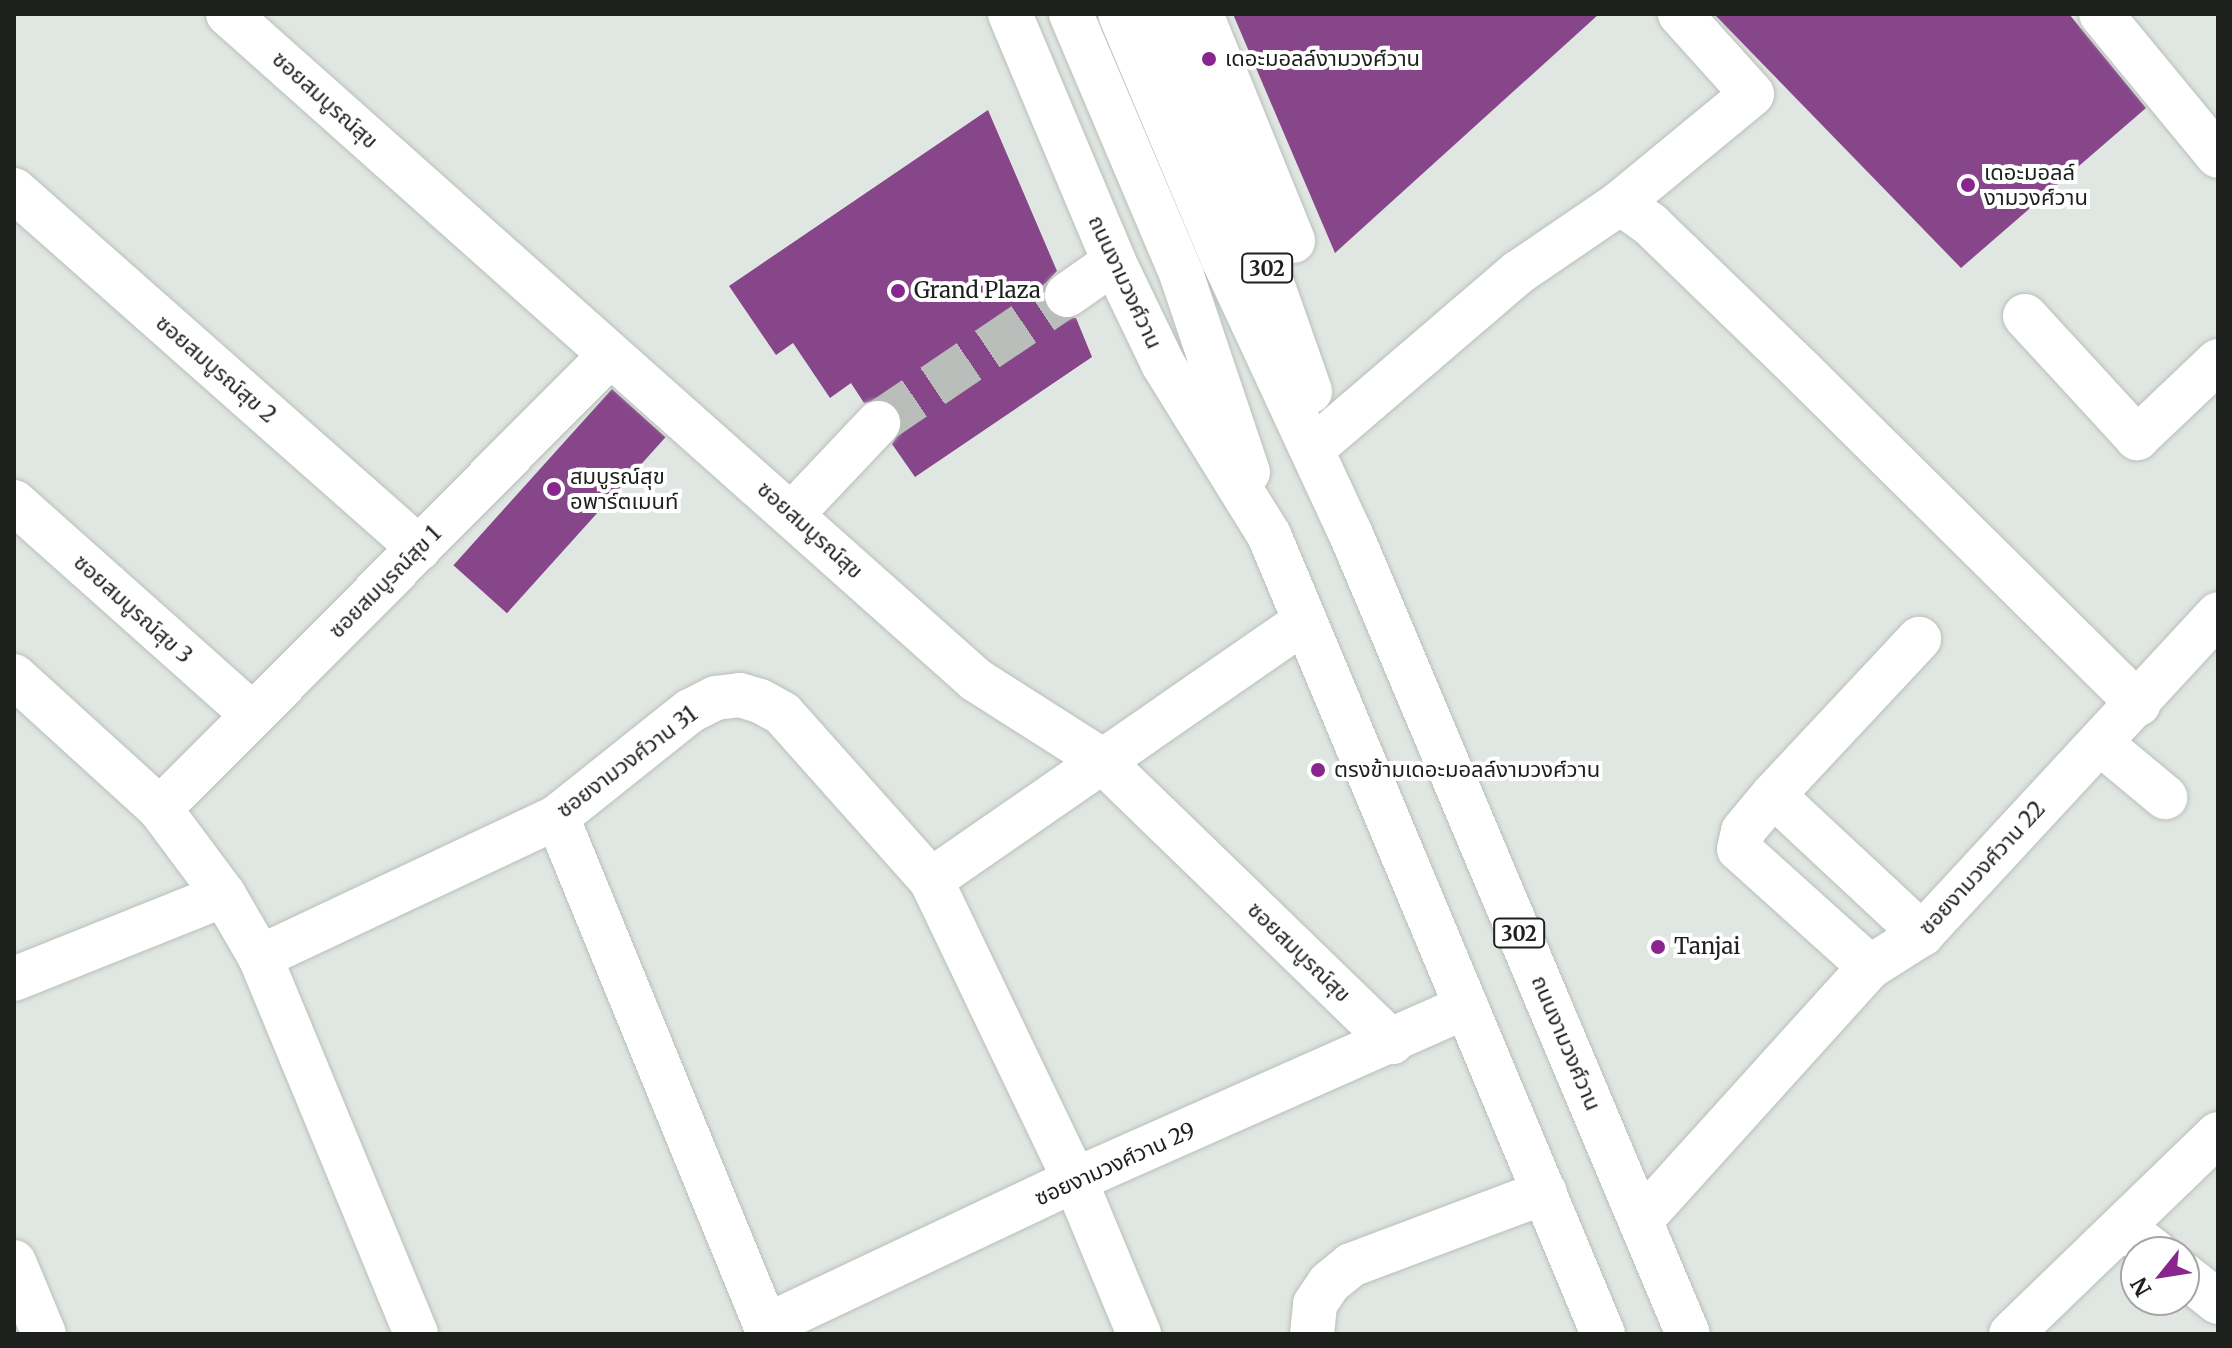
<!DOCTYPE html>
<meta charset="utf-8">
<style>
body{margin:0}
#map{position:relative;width:2232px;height:1348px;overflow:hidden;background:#e0e6e1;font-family:Merriweather,"Noto Sans Thai",serif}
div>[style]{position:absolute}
.building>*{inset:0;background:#864689;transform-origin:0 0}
.minor-tunnel>*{height:44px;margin-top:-22px;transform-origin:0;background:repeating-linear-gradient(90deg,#b9beba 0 44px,transparent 0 66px)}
.roads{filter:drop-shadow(0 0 2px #b8bfba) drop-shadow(0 0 2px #b8bfba)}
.minor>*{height:44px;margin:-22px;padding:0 22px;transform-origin:22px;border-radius:22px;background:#fff}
.major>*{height:44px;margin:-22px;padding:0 22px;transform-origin:22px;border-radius:22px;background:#fff}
.dots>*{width:22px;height:22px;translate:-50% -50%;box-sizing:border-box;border:4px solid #fff;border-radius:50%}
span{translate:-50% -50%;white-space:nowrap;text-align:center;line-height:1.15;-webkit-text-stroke:8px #fff;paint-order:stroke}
.shield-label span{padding:2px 6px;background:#fff;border:2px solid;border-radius:6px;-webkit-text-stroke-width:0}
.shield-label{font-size:20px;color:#1e201e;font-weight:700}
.poi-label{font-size:22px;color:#1e201e}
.left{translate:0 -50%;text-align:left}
.street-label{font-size:22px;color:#1e201e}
.frame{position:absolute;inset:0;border:16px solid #1e201e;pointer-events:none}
.north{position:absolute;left:2120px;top:1236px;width:80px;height:80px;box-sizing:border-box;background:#fff;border:2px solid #a5a6a5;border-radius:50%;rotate:240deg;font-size:22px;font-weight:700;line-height:32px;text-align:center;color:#1e201e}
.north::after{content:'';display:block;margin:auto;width:28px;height:36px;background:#88258e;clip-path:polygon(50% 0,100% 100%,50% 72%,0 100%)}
</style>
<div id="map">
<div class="building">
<div style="clip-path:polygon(1233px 14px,1599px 14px,1335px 253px)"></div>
<div style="clip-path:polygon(1714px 14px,2069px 14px,2146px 108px,1961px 268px)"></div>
<div style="clip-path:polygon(988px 110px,1057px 271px,1044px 285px,1046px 309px,1057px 318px,1076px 318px,1092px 357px,915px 477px,892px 444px,902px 428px,896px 405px,883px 399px,864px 403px,851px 383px,830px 398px,793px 343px,776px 355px,729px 286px)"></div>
<div style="left:612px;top:389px;width:72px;height:237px;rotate:42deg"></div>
</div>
<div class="minor-tunnel">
<div style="left:878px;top:423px;width:228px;rotate:-34.1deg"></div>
</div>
<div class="roads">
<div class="minor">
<div style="left:228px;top:14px;width:1002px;rotate:41.68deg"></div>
<div style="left:976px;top:680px;width:147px;rotate:32.5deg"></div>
<div style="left:1100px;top:759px;width:407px;rotate:44.1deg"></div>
<div style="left:1201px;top:14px;width:245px;rotate:67.9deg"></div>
<div style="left:2101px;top:14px;width:184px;rotate:50.5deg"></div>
<div style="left:14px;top:190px;width:541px;rotate:41.48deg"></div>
<div style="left:1620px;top:203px;width:38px;rotate:35deg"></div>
<div style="left:1651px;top:225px;width:211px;rotate:44deg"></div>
<div style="left:1803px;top:372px;width:472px;rotate:44.7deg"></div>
<div style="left:1067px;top:295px;width:57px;rotate:-35.1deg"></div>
<div style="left:2025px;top:316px;width:166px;rotate:47.4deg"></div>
<div style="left:2137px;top:438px;width:112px;rotate:-43.5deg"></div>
<div style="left:1325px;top:438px;width:255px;rotate:-40.6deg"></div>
<div style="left:1519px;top:272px;width:122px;rotate:-34.3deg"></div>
<div style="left:1620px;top:203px;width:171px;rotate:-39.5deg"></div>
<div style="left:1752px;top:94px;width:108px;rotate:-132deg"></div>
<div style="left:14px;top:502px;width:320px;rotate:41.7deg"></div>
<div style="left:793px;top:513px;width:124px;rotate:-46.6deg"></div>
<div style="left:14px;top:676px;width:197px;rotate:42.3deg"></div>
<div style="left:160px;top:809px;width:107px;rotate:53.3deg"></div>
<div style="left:224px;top:895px;width:72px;rotate:59.9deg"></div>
<div style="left:260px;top:957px;width:408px;rotate:67.5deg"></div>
<div style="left:2100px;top:743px;width:85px;rotate:39.7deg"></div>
<div style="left:1773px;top:795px;width:214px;rotate:-46.9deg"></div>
<div style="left:160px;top:809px;width:639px;rotate:-45.25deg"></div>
<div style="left:557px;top:817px;width:559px;rotate:67.7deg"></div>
<div style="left:931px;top:880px;width:455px;rotate:-34.7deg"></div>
<div style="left:260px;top:957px;width:328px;rotate:-25.2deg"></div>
<div style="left:557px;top:817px;width:170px;rotate:-38.6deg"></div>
<div style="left:690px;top:711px;width:29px;rotate:-27deg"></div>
<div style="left:716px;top:698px;width:24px;rotate:-7deg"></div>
<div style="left:740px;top:695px;width:21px;rotate:17deg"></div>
<div style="left:760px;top:701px;width:26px;rotate:29deg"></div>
<div style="left:783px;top:714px;width:222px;rotate:48.3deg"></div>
<div style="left:931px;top:880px;width:333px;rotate:64.4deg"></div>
<div style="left:1075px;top:1180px;width:167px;rotate:67.4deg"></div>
<div style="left:1870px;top:967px;width:176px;rotate:-138deg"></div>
<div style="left:1739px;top:849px;width:18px;rotate:-77deg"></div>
<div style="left:1743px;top:831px;width:47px;rotate:-50.2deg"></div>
<div style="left:1773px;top:795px;width:204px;rotate:43deg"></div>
<div style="left:14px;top:979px;width:226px;rotate:-21.8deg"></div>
<div style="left:1641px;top:1220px;width:341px;rotate:-47.9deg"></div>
<div style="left:1870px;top:967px;width:62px;rotate:-32.4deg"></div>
<div style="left:1922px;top:934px;width:436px;rotate:-47.2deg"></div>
<div style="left:2123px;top:1227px;width:41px;rotate:38deg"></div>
<div style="left:14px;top:1262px;width:78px;rotate:67.4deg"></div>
<div style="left:2184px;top:1275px;width:43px;rotate:38.5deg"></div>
<div style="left:766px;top:1326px;width:342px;rotate:-25.3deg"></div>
<div style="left:1075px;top:1180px;width:428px;rotate:-23.9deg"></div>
<div style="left:1312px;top:1334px;width:30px;rotate:-84deg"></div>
<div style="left:1315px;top:1304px;width:25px;rotate:-56deg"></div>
<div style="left:1329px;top:1283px;width:28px;rotate:-39deg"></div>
<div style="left:1351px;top:1265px;width:207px;rotate:-20.6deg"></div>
<div style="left:2011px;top:1334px;width:288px;rotate:-44deg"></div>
</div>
<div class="major">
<div style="left:1010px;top:14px;width:269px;rotate:67.2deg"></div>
<div style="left:1114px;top:262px;width:113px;rotate:64.3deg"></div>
<div style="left:1163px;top:364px;width:201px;rotate:58.2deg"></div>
<div style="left:1269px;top:535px;width:866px;rotate:67.31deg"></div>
<div style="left:1071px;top:14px;width:285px;rotate:67deg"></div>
<div style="left:1182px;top:276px;width:207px;rotate:71.4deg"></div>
<div style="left:1120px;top:14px;width:266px;rotate:67.2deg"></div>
<div style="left:1223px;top:259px;width:301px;rotate:65.1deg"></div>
<div style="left:1350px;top:532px;width:870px;rotate:67.15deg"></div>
<div style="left:1159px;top:14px;width:274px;rotate:67deg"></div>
<div style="left:1266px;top:266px;width:133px;rotate:70.6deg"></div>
</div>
</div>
<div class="dots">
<div style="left:1209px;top:59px;background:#88258e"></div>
<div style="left:1968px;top:185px;background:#88258e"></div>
<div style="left:898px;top:291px;background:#88258e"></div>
<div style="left:554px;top:489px;background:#88258e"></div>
<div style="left:1318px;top:770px;background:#88258e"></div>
<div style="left:1658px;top:947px;background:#88258e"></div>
</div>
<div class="shield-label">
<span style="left:1267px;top:268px">302</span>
<span style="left:1519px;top:933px">302</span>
</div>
<div class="poi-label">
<span class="left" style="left:1225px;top:59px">เดอะมอลล์งามวงศ์วาน</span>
<span class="left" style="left:1984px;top:185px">เดอะมอลล์<br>งามวงศ์วาน</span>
<span class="left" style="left:914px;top:291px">Grand Plaza</span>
<span class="left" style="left:570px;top:489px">สมบูรณ์สุข<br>อพาร์ตเมนท์</span>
<span class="left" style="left:1334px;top:770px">ตรงข้ามเดอะมอลล์งามวงศ์วาน</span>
<span class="left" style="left:1674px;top:947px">Tanjai</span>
</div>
<div class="street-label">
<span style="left:325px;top:100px;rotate:42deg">ซอยสมบูรณ์สุข</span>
<span style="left:1125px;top:282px;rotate:65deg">ถนนงามวงศ์วาน</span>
<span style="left:216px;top:369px;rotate:41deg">ซอยสมบูรณ์สุข 2</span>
<span style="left:810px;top:530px;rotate:42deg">ซอยสมบูรณ์สุข</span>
<span style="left:385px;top:582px;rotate:-45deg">ซอยสมบูรณ์สุข 1</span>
<span style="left:133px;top:609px;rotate:42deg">ซอยสมบูรณ์สุข 3</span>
<span style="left:627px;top:762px;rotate:-37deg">ซอยงามวงศ์วาน 31</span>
<span style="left:1982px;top:868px;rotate:-47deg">ซอยงามวงศ์วาน 22</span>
<span style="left:1299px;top:952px;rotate:44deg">ซอยสมบูรณ์สุข</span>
<span style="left:1566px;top:1043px;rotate:67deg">ถนนงามวงศ์วาน</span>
<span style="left:1115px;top:1164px;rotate:-24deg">ซอยงามวงศ์วาน 29</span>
</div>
<div class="frame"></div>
<div class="north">N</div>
</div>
